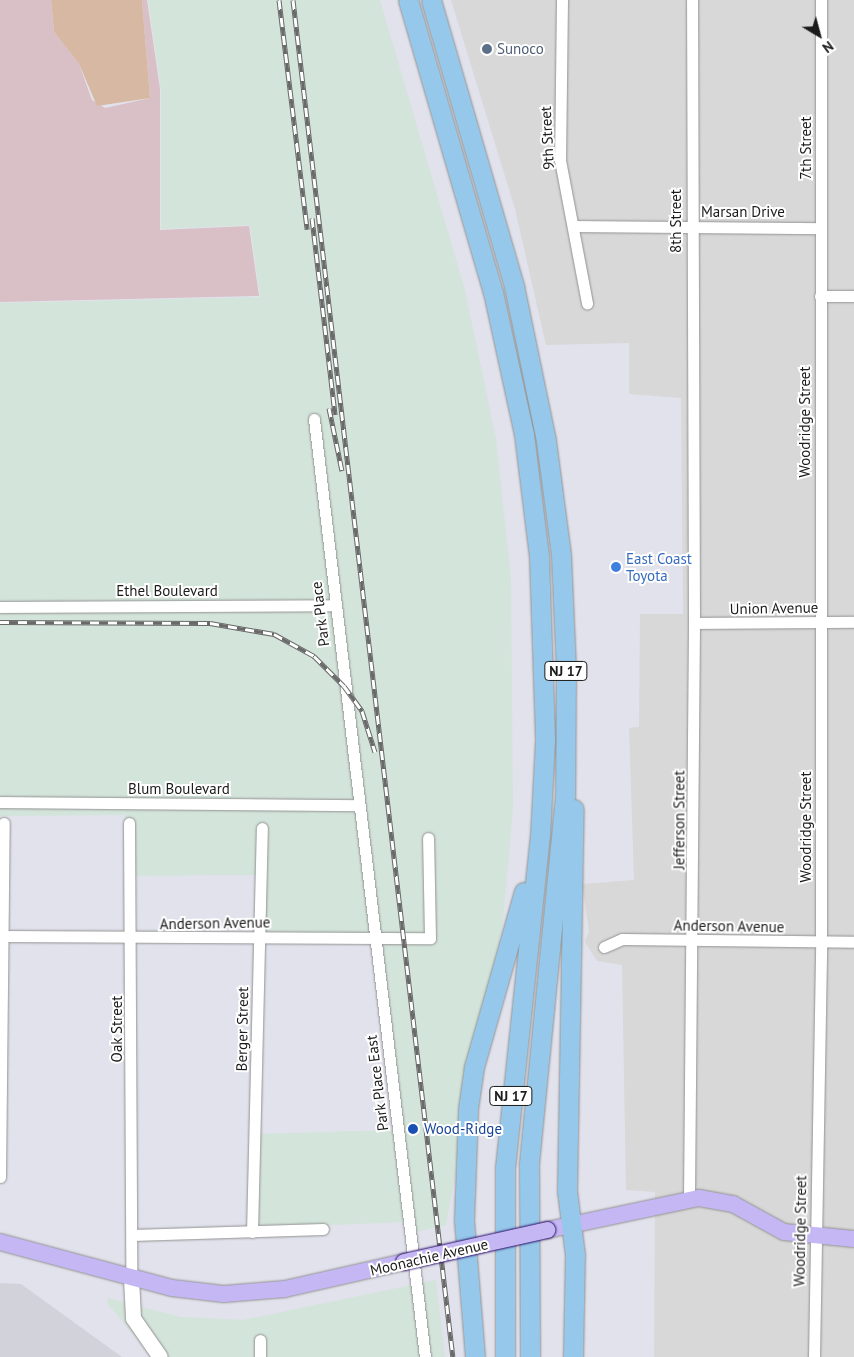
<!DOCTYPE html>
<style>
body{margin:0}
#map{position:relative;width:854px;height:1357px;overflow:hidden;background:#e1e2ec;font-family:"PT Sans",sans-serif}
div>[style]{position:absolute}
.residential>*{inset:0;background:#d8d8d9}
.industrial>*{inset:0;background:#d3e4da}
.airport>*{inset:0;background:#d2d3da}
.wetland>*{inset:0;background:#d9bfc6}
.water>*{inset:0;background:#d7b9a3}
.roads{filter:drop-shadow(0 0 1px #929292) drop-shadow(0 0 1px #929292)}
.minor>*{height:11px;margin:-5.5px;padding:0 5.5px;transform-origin:5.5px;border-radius:5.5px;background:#fff}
.tertiary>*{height:15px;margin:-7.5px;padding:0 7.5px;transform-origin:7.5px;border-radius:7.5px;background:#fff}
.secondary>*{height:16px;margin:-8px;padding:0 8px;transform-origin:8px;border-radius:8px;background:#c5b6f4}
.trunk>*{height:19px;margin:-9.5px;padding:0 9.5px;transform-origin:9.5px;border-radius:9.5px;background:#95c8ea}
.rail>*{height:5px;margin-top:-2.5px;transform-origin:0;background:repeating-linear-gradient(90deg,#fff 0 9px,#696969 0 18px);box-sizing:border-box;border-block:1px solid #696969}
.bridges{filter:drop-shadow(0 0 1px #280c67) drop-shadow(0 0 1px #280c67)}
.secondary-bridge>*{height:16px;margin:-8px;padding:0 8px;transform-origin:8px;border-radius:8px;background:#c5b6f4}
.dots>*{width:14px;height:14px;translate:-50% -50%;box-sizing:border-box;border:2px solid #fff;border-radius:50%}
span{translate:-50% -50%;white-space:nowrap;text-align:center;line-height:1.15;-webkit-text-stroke:4px #fff;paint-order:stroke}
.shield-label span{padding:1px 4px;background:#fff;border:1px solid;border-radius:4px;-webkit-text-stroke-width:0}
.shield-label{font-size:14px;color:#1b1b1b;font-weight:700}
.service-label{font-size:15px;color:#4e5e75}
.left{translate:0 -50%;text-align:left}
.street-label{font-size:15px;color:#1b1b1b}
.shop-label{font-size:15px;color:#366cbe}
.transit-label{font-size:15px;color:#164399}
.north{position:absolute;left:794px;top:10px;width:50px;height:50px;-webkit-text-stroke:4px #fff;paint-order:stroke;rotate:143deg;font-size:14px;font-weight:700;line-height:20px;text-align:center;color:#1b1b1b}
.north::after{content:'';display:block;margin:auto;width:18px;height:22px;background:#1b1b1b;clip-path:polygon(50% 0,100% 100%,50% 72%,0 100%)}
</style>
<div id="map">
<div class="residential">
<div style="clip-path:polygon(451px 0,854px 0,854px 1357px,654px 1357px,655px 1192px,626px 1190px,622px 965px,597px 961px,585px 942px,589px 931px,582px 884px,634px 880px,629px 728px,639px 727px,640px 614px,683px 614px,681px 398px,629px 394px,629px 343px,546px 345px,515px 209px)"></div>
</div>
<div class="industrial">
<div style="clip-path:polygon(148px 0,380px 0,465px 290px,496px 439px,511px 578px,513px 807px,503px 921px,446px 1225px,411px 1233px,409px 1222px,254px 1228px,255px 1134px,396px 1130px,376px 940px,259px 939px,259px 875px,129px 876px,125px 815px,0 816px,0 303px,260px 297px,250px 225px,161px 229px,161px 89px)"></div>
<div style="clip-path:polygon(436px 1280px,445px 1357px,152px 1357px,107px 1303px,108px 1298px,180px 1317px,243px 1320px)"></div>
</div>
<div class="airport">
<div style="clip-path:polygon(0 1283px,21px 1284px,122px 1357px,0 1357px)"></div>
</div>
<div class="wetland">
<div style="clip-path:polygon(0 0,51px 0,54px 32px,79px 64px,92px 100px,105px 108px,150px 98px,142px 0,147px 0,160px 89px,160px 230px,249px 226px,259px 296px,0 302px)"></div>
</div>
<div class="water">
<div style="clip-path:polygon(51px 0,142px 0,150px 98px,97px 106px,79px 64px,54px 32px)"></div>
</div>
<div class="roads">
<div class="minor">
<div style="left:562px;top:0;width:160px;rotate:90.7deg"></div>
<div style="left:560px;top:160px;width:146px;rotate:79.3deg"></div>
<div style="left:575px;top:226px;width:246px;rotate:0.5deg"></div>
<div style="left:820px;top:296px;width:34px"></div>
<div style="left:314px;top:419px;width:945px;rotate:83.25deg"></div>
<div style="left:0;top:607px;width:334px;rotate:-0.3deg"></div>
<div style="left:694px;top:623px;width:160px;rotate:-0.4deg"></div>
<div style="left:0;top:802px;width:358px;rotate:0.5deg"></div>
<div style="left:129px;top:823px;width:455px;rotate:89.7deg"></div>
<div style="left:0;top:936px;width:430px;rotate:0.3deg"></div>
<div style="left:430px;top:938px;width:100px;rotate:-91.1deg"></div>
<div style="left:604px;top:947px;width:20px;rotate:-24deg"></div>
<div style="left:622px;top:939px;width:232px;rotate:0.7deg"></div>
<div style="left:0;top:1177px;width:354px;rotate:-89.4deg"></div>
<div style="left:689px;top:1198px;width:575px;rotate:-89.5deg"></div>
<div style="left:694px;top:623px;width:623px;rotate:-90.18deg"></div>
<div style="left:252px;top:1232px;width:404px;rotate:-88.6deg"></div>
<div style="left:132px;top:1235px;width:191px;rotate:-1.8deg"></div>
<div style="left:260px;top:1340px;width:17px;rotate:90deg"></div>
<div style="left:814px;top:1357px;width:414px;rotate:-89deg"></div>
<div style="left:821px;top:943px;width:943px;rotate:-90deg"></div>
</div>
<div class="tertiary">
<div style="left:131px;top:1278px;width:40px;rotate:87.1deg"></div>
<div style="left:133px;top:1318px;width:47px;rotate:55.3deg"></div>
</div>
<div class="secondary">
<div style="left:547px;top:1230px;width:155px;rotate:-11.9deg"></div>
<div style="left:699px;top:1198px;width:35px;rotate:10deg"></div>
<div style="left:733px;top:1204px;width:58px;rotate:28.8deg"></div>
<div style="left:784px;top:1232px;width:70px;rotate:5.7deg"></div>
<div style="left:0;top:1242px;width:178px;rotate:15deg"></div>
<div style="left:172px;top:1288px;width:52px;rotate:6.6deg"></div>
<div style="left:224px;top:1294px;width:61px;rotate:-4.7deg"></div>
<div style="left:285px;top:1289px;width:122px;rotate:-12.8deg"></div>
</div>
<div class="trunk">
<div style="left:408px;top:0;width:304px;rotate:73.8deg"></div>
<div style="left:493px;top:292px;width:145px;rotate:77.7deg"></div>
<div style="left:524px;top:434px;width:123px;rotate:83deg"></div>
<div style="left:539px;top:556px;width:185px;rotate:88.1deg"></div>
<div style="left:545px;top:741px;width:94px;rotate:93deg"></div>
<div style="left:540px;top:835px;width:334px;rotate:96deg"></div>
<div style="left:505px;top:1167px;width:190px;rotate:90deg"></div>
<div style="left:431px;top:0;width:298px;rotate:73.8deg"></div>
<div style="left:514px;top:286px;width:158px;rotate:78.3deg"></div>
<div style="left:546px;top:441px;width:115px;rotate:82.5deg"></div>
<div style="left:561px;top:555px;width:113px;rotate:87.5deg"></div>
<div style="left:566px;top:668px;width:128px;rotate:90.4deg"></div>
<div style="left:565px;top:796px;width:371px;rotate:95.6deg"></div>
<div style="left:529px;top:1165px;width:192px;rotate:89.7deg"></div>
<div style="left:475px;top:1357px;width:137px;rotate:-94.6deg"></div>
<div style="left:464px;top:1220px;width:111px;rotate:-87.9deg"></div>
<div style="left:468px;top:1109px;width:42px;rotate:-81.9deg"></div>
<div style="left:474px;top:1067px;width:182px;rotate:-74.1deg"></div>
<div style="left:573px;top:1357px;width:102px;rotate:-88.9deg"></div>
<div style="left:575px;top:1255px;width:64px;rotate:-97.1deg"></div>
<div style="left:567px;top:1191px;width:382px;rotate:-89deg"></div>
</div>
</div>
<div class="rail">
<div style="left:279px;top:0;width:231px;rotate:83deg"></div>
<div style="left:293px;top:0;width:1366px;rotate:83.28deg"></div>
<div style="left:312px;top:218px;width:198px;rotate:83.3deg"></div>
<div style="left:329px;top:408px;width:64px;rotate:78.3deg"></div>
<div style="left:0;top:622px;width:210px;rotate:0.3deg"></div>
<div style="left:210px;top:623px;width:65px;rotate:9.8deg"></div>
<div style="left:274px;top:634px;width:46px;rotate:28.8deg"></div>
<div style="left:314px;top:656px;width:42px;rotate:45deg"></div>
<div style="left:344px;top:686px;width:31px;rotate:54deg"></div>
<div style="left:362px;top:711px;width:43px;rotate:72.4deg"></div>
</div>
<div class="bridges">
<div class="secondary-bridge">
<div style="left:404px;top:1262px;width:147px;rotate:-12.6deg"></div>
</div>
</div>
<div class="dots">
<div style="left:487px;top:49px;background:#5c6f8a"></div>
<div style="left:616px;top:567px;background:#3f7fe0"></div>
<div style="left:413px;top:1129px;background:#1a4fb4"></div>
</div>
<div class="shield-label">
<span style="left:566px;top:671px">NJ 17</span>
<span style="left:511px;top:1096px">NJ 17</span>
</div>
<div class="service-label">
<span class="left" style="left:497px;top:49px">Sunoco</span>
</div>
<div class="street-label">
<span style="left:547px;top:138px;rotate:-93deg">9th Street</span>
<span style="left:806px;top:148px;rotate:-90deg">7th Street</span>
<span style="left:743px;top:212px">Marsan Drive</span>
<span style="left:676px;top:221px;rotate:-90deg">8th Street</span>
<span style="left:805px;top:422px;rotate:-90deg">Woodridge Street</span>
<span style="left:167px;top:591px">Ethel Boulevard</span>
<span style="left:774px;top:608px;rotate:-1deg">Union Avenue</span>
<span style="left:320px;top:614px;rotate:-97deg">Park Place</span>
<span style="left:179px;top:789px">Blum Boulevard</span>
<span style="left:679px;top:820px;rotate:-90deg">Jefferson Street</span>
<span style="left:806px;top:827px;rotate:-90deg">Woodridge Street</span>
<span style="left:215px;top:923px;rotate:-1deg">Anderson Avenue</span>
<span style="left:729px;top:926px;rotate:1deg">Anderson Avenue</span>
<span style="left:117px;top:1029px;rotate:-90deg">Oak Street</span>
<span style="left:242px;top:1029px;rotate:-89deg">Berger Street</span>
<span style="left:377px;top:1083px;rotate:-97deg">Park Place East</span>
<span style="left:800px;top:1231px;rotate:-89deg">Woodridge Street</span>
<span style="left:429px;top:1257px;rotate:-13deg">Moonachie Avenue</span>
</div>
<div class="shop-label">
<span class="left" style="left:626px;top:567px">East Coast<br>Toyota</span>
</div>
<div class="transit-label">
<span class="left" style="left:424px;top:1129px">Wood-Ridge</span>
</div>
<div class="north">N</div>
</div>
